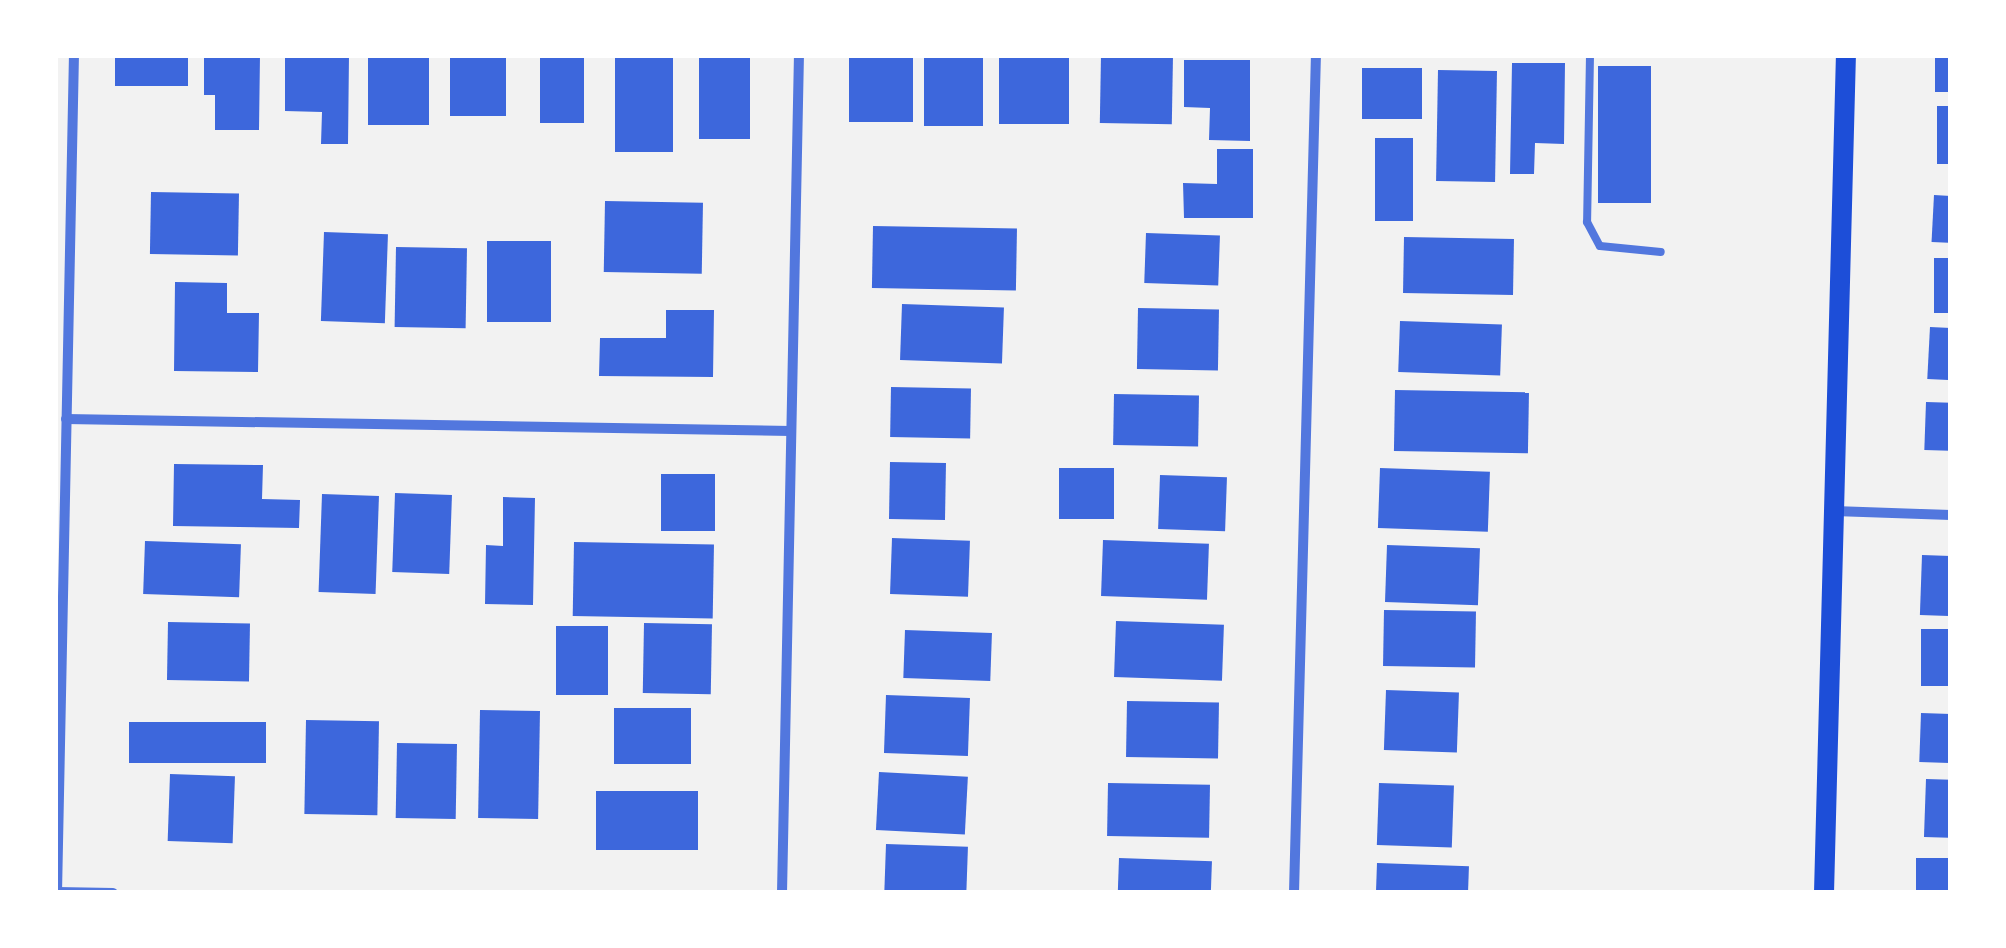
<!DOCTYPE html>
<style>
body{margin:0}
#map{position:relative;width:2006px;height:948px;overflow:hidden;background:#f2f2f2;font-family:"Golos Text",sans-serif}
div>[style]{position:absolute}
.building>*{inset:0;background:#3d67dc;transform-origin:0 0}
.service>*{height:8px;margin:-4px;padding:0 4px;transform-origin:4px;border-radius:4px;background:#5277de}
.minor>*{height:10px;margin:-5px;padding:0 5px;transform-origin:5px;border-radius:5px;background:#5277de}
.secondary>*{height:20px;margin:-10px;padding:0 10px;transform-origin:10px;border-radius:10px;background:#1d4ed8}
span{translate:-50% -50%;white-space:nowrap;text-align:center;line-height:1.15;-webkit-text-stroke:10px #fff;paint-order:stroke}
.frame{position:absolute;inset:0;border:58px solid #fff;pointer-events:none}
</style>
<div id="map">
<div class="building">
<div style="left:115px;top:55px;width:73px;height:31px"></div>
<div style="clip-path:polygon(204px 55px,260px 55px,259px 130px,215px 130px,215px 95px,204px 95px)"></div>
<div style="clip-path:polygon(285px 55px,349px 55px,348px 144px,321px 144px,322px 112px,285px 111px)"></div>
<div style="left:368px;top:55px;width:61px;height:70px"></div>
<div style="left:450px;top:55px;width:56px;height:61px"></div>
<div style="left:540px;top:55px;width:44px;height:68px"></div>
<div style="left:615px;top:55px;width:58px;height:97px"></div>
<div style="left:699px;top:55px;width:51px;height:84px"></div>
<div style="left:849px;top:55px;width:64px;height:67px"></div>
<div style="left:924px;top:55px;width:59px;height:71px"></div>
<div style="left:999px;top:55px;width:70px;height:69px"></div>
<div style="left:1101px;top:55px;width:72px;height:68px;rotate:1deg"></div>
<div style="left:1935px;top:55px;width:16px;height:37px"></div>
<div style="clip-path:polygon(1184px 60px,1250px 60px,1250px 141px,1209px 140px,1210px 108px,1184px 107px)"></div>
<div style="clip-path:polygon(1512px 63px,1565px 63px,1564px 144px,1535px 143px,1534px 174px,1510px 174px)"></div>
<div style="left:1598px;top:66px;width:53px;height:137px"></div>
<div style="left:1362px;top:68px;width:60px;height:51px"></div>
<div style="left:1438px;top:70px;width:59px;height:111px;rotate:1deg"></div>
<div style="left:1937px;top:106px;width:14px;height:58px"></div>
<div style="left:1375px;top:138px;width:38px;height:83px"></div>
<div style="clip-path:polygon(1217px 149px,1253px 149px,1253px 218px,1184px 218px,1183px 183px,1217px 184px)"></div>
<div style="left:151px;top:192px;width:88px;height:62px;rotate:1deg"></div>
<div style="left:1934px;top:195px;width:17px;height:47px;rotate:3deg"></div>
<div style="left:605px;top:201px;width:98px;height:71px;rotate:1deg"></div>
<div style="left:873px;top:226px;width:144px;height:62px;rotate:1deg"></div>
<div style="left:324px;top:232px;width:64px;height:89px;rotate:2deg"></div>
<div style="left:1146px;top:233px;width:74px;height:50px;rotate:2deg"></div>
<div style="left:1404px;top:237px;width:110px;height:56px;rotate:1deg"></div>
<div style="left:487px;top:241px;width:64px;height:81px"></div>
<div style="left:396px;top:247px;width:71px;height:80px;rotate:1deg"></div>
<div style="left:1934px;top:258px;width:17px;height:55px"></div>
<div style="clip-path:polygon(175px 282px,227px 283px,227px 313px,259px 313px,258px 372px,174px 371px)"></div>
<div style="left:902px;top:304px;width:102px;height:56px;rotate:2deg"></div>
<div style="left:1138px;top:308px;width:81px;height:61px;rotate:1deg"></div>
<div style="clip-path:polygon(666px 310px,714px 310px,713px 377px,599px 376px,600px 338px,666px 338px)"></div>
<div style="left:1400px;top:321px;width:102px;height:51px;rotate:2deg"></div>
<div style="left:1930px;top:327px;width:21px;height:52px;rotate:3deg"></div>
<div style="left:891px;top:387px;width:80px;height:50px;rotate:1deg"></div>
<div style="left:1395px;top:390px;width:134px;height:61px;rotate:1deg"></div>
<div style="left:1114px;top:394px;width:85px;height:51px;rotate:1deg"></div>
<div style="left:1926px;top:402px;width:25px;height:48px;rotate:2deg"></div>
<div style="left:890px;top:462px;width:56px;height:57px;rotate:1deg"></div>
<div style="clip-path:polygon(174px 464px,263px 465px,262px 499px,300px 500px,299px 528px,173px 526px)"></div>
<div style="left:1059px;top:468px;width:55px;height:51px"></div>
<div style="left:1380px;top:468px;width:110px;height:60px;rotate:2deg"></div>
<div style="left:661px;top:474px;width:54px;height:57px"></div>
<div style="left:1160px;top:475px;width:67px;height:54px;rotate:2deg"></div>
<div style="left:395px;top:493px;width:57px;height:79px;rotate:2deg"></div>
<div style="left:322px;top:494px;width:57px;height:98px;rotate:2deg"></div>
<div style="clip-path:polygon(503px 497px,535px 498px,533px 605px,485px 604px,486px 545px,503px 546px)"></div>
<div style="left:892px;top:538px;width:78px;height:56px;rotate:2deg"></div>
<div style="left:1103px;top:540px;width:106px;height:56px;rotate:2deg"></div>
<div style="left:145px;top:541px;width:96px;height:53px;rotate:2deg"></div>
<div style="left:574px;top:542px;width:140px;height:74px;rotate:1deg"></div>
<div style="left:1387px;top:545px;width:93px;height:57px;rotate:2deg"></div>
<div style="left:1922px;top:555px;width:29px;height:60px;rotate:2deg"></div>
<div style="left:1384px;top:610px;width:92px;height:56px;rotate:1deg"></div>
<div style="left:1116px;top:621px;width:108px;height:56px;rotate:2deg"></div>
<div style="left:168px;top:622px;width:82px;height:58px;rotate:1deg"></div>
<div style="left:644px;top:623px;width:68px;height:70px;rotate:1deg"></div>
<div style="left:556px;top:626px;width:52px;height:69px"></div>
<div style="left:1921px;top:629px;width:30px;height:57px"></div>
<div style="left:905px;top:630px;width:87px;height:48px;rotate:2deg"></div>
<div style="left:1386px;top:690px;width:73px;height:60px;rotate:2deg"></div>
<div style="left:886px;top:695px;width:84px;height:58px;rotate:2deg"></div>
<div style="left:1127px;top:701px;width:92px;height:56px;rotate:1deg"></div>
<div style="left:614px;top:708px;width:77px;height:56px"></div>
<div style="left:480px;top:710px;width:60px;height:108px;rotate:1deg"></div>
<div style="left:1921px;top:713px;width:30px;height:49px;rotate:2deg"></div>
<div style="left:306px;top:720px;width:73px;height:94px;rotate:1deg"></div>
<div style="left:129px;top:722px;width:137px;height:41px"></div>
<div style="left:397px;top:743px;width:60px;height:75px;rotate:1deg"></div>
<div style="left:879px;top:772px;width:89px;height:58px;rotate:3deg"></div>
<div style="left:170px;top:774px;width:65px;height:67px;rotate:2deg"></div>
<div style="left:1926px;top:779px;width:25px;height:58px;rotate:2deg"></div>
<div style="left:1108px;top:783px;width:102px;height:53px;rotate:1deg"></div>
<div style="left:1379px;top:783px;width:75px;height:62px;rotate:2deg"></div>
<div style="left:596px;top:791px;width:102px;height:59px"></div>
<div style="left:886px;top:844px;width:82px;height:49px;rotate:2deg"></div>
<div style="left:1119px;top:858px;width:93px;height:35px;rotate:2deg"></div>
<div style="left:1916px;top:858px;width:35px;height:35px"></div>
<div style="left:1377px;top:863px;width:92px;height:30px;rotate:2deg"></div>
</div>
<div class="service">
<div style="left:1590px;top:55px;width:167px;rotate:91deg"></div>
<div style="left:1587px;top:222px;width:27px;rotate:62deg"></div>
<div style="left:1600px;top:246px;width:61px;rotate:5.6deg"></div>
</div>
<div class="minor">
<div style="left:66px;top:419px;width:725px;rotate:0.95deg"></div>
<div style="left:1834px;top:511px;width:117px;rotate:2deg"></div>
<div style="left:57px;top:892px;width:56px;rotate:1deg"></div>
<div style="left:57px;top:893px;width:838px;rotate:-88.84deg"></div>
<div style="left:782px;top:893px;width:838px;rotate:-88.84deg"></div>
<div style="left:1294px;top:893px;width:838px;rotate:-88.5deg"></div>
</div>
<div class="secondary">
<div style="left:1824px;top:893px;width:838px;rotate:-88.5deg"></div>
</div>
<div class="frame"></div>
</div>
